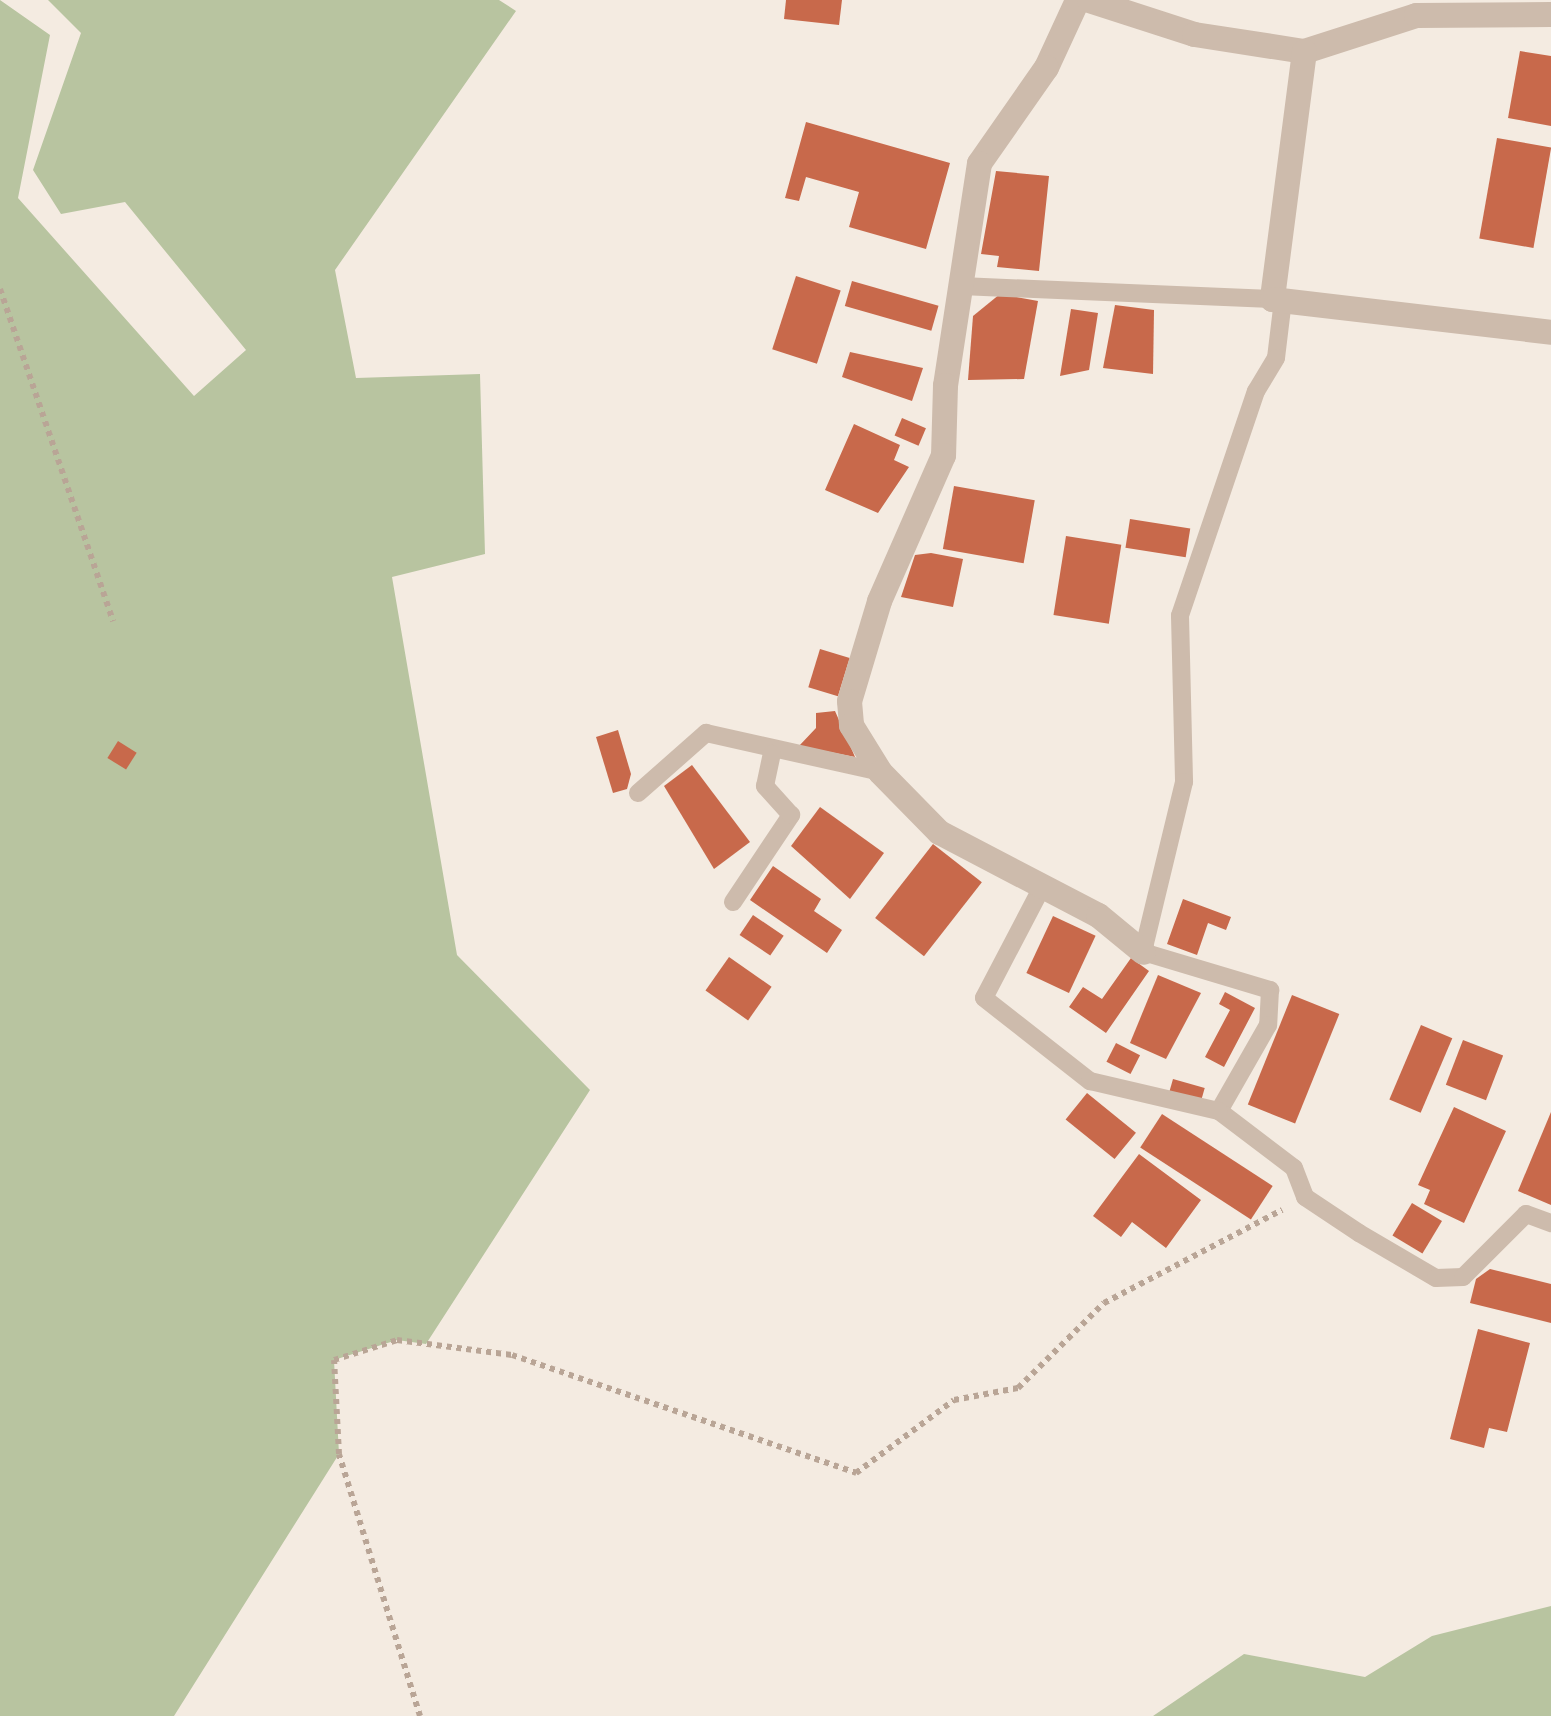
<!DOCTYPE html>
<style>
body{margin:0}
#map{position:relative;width:1551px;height:1716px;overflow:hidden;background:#f4ebe1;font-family:Raleway,sans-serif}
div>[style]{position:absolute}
.green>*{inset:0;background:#b8c4a0}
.building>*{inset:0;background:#c8694b;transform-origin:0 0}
.path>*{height:6px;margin-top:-3px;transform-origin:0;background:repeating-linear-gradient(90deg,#b9a596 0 5px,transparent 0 10px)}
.lane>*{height:18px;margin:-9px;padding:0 9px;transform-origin:9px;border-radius:9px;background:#cdbbac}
.street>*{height:25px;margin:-12.5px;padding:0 12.5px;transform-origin:12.5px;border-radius:12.5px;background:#cdbbac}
span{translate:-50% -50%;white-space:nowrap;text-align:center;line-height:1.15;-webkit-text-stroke:8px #fbf5ee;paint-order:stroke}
</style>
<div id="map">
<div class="green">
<div style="clip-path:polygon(0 0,50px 35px,18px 198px,194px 396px,246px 350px,125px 202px,61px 214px,33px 170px,81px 33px,48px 0,499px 0,516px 11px,335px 270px,356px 378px,480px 374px,485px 554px,392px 577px,457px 955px,590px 1090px,426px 1344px,397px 1340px,334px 1360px,339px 1454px,174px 1716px,0 1716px)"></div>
<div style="clip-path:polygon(1551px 1606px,1551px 1716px,1153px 1716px,1244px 1654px,1365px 1677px,1432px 1636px)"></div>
</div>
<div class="building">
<div style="clip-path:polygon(786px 0,842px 0,839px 25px,784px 19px)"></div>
<div style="clip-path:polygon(1520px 51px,1551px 56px,1551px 126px,1508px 118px)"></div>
<div style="clip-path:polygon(806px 122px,950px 163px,926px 249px,849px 227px,859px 192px,806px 177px,799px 201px,785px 198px)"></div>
<div style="left:1497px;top:138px;width:55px;height:102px;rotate:10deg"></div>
<div style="clip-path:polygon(996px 171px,1049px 176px,1039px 271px,997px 267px,999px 256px,981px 254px)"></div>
<div style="left:796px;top:276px;width:47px;height:77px;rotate:18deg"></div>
<div style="left:852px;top:281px;width:90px;height:26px;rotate:16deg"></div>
<div style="clip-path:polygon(1000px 294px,1038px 301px,1024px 379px,968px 380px,973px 316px)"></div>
<div style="clip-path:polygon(1115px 305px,1154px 310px,1153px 374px,1103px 368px)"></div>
<div style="clip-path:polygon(1071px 309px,1098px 313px,1089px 370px,1060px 376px)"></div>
<div style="clip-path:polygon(850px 352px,923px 368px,912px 401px,842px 377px)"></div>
<div style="left:902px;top:418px;width:26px;height:19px;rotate:23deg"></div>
<div style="clip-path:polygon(854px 424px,900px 445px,894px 460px,909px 467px,878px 513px,825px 490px)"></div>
<div style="left:954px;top:486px;width:82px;height:64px;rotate:10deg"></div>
<div style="left:1130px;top:519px;width:61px;height:29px;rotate:9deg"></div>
<div style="left:1066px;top:536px;width:56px;height:80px;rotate:9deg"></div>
<div style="clip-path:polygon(931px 553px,963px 559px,953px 607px,901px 597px,915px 555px)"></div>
<div style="left:820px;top:649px;width:31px;height:40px;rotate:17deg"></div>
<div style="clip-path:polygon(835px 711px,855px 757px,799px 746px,816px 728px,816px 713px)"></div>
<div style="clip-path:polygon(618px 730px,631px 774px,627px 789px,613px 793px,596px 737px)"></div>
<div style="left:118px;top:741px;width:22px;height:20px;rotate:32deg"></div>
<div style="clip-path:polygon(692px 765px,750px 842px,714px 869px,664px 786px)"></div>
<div style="clip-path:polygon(820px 807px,884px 853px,850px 899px,791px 846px)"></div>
<div style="left:933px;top:844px;width:62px;height:94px;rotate:38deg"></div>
<div style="clip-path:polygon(773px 866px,821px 899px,814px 911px,842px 930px,827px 953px,750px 900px)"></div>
<div style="clip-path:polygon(1183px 899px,1231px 917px,1226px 930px,1208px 923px,1197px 955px,1167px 944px)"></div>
<div style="left:753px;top:915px;width:37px;height:24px;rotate:34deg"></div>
<div style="left:1053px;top:916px;width:47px;height:63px;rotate:25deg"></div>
<div style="left:729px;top:957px;width:52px;height:41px;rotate:35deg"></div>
<div style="clip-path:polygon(1131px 958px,1149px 971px,1106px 1033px,1069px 1007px,1083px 987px,1102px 999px)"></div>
<div style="clip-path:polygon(1158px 975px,1201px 993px,1166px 1059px,1130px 1043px)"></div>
<div style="clip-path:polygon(1225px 992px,1255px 1008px,1224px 1067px,1205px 1057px,1230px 1010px,1219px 1004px)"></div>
<div style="left:1292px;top:995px;width:51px;height:118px;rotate:22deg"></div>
<div style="left:1421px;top:1025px;width:34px;height:81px;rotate:23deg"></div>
<div style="left:1463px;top:1040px;width:43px;height:48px;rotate:21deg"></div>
<div style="left:1116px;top:1043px;width:27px;height:21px;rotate:27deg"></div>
<div style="left:1173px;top:1079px;width:33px;height:16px;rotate:16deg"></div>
<div style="left:1087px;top:1093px;width:63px;height:34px;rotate:39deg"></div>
<div style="clip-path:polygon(1454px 1107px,1506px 1131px,1464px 1223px,1424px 1204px,1430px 1190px,1418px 1185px)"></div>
<div style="clip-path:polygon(1551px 1112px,1551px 1205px,1518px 1191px)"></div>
<div style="left:1162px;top:1114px;width:132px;height:40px;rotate:33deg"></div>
<div style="clip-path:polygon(1139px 1154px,1201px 1200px,1166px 1248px,1132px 1222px,1121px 1237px,1093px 1216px)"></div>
<div style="left:1412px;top:1203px;width:35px;height:38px;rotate:31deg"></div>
<div style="clip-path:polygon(1490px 1269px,1551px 1284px,1551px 1323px,1470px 1303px,1476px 1279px)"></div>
<div style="clip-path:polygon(1478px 1329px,1530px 1343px,1507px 1432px,1489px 1428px,1484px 1448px,1450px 1439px)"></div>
</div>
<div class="path">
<div style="left:0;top:289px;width:351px;rotate:71.2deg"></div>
<div style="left:420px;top:1716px;width:274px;rotate:-107.2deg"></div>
<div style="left:339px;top:1454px;width:94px;rotate:-93deg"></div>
<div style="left:334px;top:1360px;width:66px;rotate:-17.6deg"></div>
<div style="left:397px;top:1340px;width:116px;rotate:7.4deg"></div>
<div style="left:512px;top:1355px;width:364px;rotate:18.9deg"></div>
<div style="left:856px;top:1473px;width:122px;rotate:-36.7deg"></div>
<div style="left:954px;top:1400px;width:65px;rotate:-10.6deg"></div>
<div style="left:1018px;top:1388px;width:121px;rotate:-44.7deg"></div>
<div style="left:1104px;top:1303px;width:201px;rotate:-27.6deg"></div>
</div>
<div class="lane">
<div style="left:961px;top:286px;width:311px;rotate:2.4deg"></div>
<div style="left:1283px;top:300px;width:58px;rotate:96.9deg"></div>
<div style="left:1276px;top:358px;width:39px;rotate:121deg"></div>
<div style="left:1256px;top:391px;width:237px;rotate:108.7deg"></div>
<div style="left:1180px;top:616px;width:166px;rotate:88.6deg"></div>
<div style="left:1184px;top:782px;width:175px;rotate:103.6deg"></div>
<div style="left:1143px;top:952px;width:133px;rotate:16.7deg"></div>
<div style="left:1270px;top:990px;width:35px;rotate:93deg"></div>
<div style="left:1268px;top:1025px;width:99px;rotate:119.7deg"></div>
<div style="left:1219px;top:1111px;width:94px;rotate:37.2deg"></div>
<div style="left:1294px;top:1168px;width:31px;rotate:69deg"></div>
<div style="left:1305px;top:1197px;width:65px;rotate:33.7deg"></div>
<div style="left:1359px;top:1233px;width:89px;rotate:30.3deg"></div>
<div style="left:1436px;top:1278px;width:27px;rotate:-2deg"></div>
<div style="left:1463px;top:1277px;width:89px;rotate:-45deg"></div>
<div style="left:1526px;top:1214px;width:27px;rotate:20deg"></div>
<div style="left:638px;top:793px;width:91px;rotate:-41.4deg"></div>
<div style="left:706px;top:733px;width:178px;rotate:12.6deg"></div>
<div style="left:1042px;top:887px;width:125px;rotate:117.6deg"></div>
<div style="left:984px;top:998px;width:135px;rotate:38.1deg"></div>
<div style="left:1090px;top:1081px;width:132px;rotate:13.1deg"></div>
<div style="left:733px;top:902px;width:105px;rotate:-56.3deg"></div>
<div style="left:791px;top:815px;width:39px;rotate:-132deg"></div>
<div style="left:765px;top:786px;width:33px;rotate:-78deg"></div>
</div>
<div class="street">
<div style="left:1077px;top:0;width:74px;rotate:114.8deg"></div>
<div style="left:1046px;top:67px;width:117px;rotate:124.9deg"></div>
<div style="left:979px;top:163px;width:225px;rotate:98.7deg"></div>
<div style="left:945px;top:385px;width:70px;rotate:91.6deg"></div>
<div style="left:943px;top:455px;width:159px;rotate:113.7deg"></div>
<div style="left:879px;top:601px;width:104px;rotate:106.7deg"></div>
<div style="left:849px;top:701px;width:24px;rotate:85deg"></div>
<div style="left:851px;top:725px;width:55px;rotate:58.3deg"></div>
<div style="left:880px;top:772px;width:84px;rotate:45.5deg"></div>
<div style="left:939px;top:832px;width:179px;rotate:27.6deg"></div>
<div style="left:1098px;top:915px;width:58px;rotate:39.4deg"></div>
<div style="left:1089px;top:0;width:110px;rotate:17.9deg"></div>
<div style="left:1194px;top:34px;width:111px;rotate:8.8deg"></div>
<div style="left:1304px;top:51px;width:118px;rotate:-17.8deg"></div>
<div style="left:1416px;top:15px;width:135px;rotate:-0.4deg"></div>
<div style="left:1304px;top:51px;width:250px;rotate:97.4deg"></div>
<div style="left:1272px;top:299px;width:281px;rotate:6.7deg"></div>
</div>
</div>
